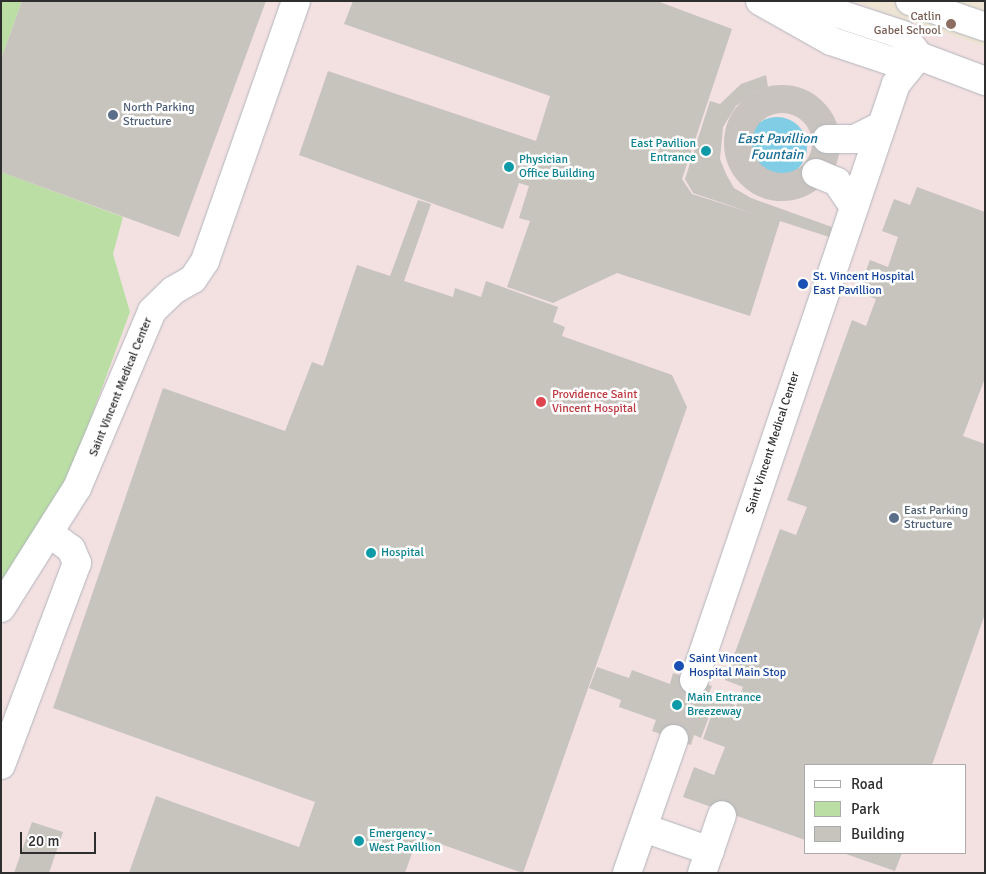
<!DOCTYPE html>
<style>
body{margin:0}
#map{position:relative;width:986px;height:874px;overflow:hidden;background:#eee8e2;font-family:Signika,sans-serif}
div>[style]{position:absolute}
.education>*{inset:0;background:#ede4d4}
.medical>*{inset:0;background:#f3e1e2}
.green>*{inset:0;background:#badea4}
.water>*{inset:0;background:#80cde5}
.round{border-radius:50%}
.building>*{inset:0;background:#c7c3bd}
.minor-tunnel>*{height:28px;margin-top:-14px;transform-origin:0;background:repeating-linear-gradient(90deg,#c8c3be 0 28px,transparent 0 42px)}
.minor-tunnel>.ring{margin:-14px;padding:0;box-sizing:content-box;background:none;border:28px solid #c8c3be;border-radius:50%}
.roads{filter:drop-shadow(0 0 1px #b2b4bc) drop-shadow(0 0 1px #b2b4bc)}
.minor>*{height:28px;margin:-14px;padding:0 14px;transform-origin:14px;border-radius:14px;background:#fff}
.dots>*{width:14px;height:14px;translate:-50% -50%;box-sizing:border-box;border:2px solid #fff;border-radius:50%}
span{translate:-50% -50%;white-space:nowrap;text-align:center;line-height:1.15;-webkit-text-stroke:5px #fff;paint-order:stroke}
.education-label{font-size:12px;color:#785e54}
.right{translate:-100% -50%;text-align:right}
.service-label{font-size:12px;color:#4e5e75}
.left{translate:0 -50%;text-align:left}
.culture-label{font-size:12px;color:#0d838f}
.transit-label{font-size:12px;color:#164399}
.street-label{font-size:12px;color:#2e2e2e}
.health-label{font-size:12px;color:#be3a42}
.water-label{font-size:14px;color:#1b6f95;font-style:italic}
.frame{position:absolute;inset:0;border:2px solid #2e2e2e;pointer-events:none}
.legend{position:absolute;left:804px;top:764px;width:162px;height:90px;box-sizing:border-box;background:#fff;border:1px solid #ababab;margin:0;padding:6px 9px;list-style:none;font-size:15px;color:#2e2e2e}
.legend li{display:flex;align-items:center;gap:10px;height:25px}
.legend b{width:25px;border:1px solid #ababab}
.scale{position:absolute;left:20px;top:832px;width:76px;height:22px;box-sizing:border-box;border:2px solid #2e2e2e;border-top:0;padding-left:6px;font-size:15px;line-height:18px;white-space:nowrap;color:#2e2e2e;-webkit-text-stroke:4px #fff;paint-order:stroke}
</style>
<div id="map">
<div class="education">
<div style="clip-path:polygon(851px 1px,985px 1px,985px 47px)"></div>
</div>
<div class="medical">
<div style="clip-path:polygon(evenodd,22px 1px,851px 1px,985px 47px,985px 873px,1px 873px,1px 592px,130px 312px,113px 253px,1px 172px,22px 1px,805px 765px,965px 765px,965px 853px,805px 853px,805px 765px)"></div>
</div>
<div class="green">
<div style="clip-path:polygon(1px 1px,22px 1px,1px 59px)"></div>
<div style="clip-path:polygon(1px 172px,123px 217px,113px 254px,130px 312px,63px 493px,1px 592px)"></div>
</div>
<div class="water">
<div class="round" style="left:747px;top:117px;width:60px;height:60px"></div>
</div>
<div class="building">
<div style="clip-path:polygon(22px 1px,266px 1px,179px 237px,1px 172px,1px 59px)"></div>
<div style="clip-path:polygon(353px 1px,657px 1px,732px 29px,682px 179px,692px 194px,755px 214px,693px 193px,685px 179px,710px 101px,720px 104px,741px 84px,766px 75px,768px 87px,754px 92px,736px 106px,723px 127px,720px 159px,726px 174px,734px 188px,751px 198px,832px 227px,829px 237px,780px 221px,750px 316px,617px 273px,553px 303px,507px 287px,530px 221px,519px 218px,529px 186px,519px 183px,503px 229px,299px 155px,328px 71px,536px 141px,550px 96px,344px 24px)"></div>
<div style="clip-path:polygon(917px 187px,985px 212px,985px 378px,963px 436px,985px 444px,985px 614px,932px 765px,805px 765px,805px 840px,683px 797px,694px 767px,714px 775px,725px 747px,703px 739px,714px 708px,733px 715px,743px 687px,725px 680px,780px 529px,796px 535px,807px 507px,787px 500px,852px 320px,866px 326px,876px 299px,858px 292px,870px 260px,888px 267px,898px 237px,882px 231px,894px 199px,910px 205px)"></div>
<div style="clip-path:polygon(418px 200px,431px 204px,404px 281px,453px 297px,455px 288px,481px 297px,486px 281px,558px 307px,553px 322px,565px 327px,562px 336px,672px 375px,687px 407px,523px 873px,418px 836px,405px 873px,129px 873px,156px 796px,299px 847px,315px 802px,53px 708px,163px 388px,285px 431px,312px 362px,323px 366px,357px 265px,390px 276px)"></div>
<div style="clip-path:polygon(597px 667px,629px 678px,632px 670px,670px 684px,673px 673px,712px 686px,708px 696px,735px 705px,733px 713px,713px 706px,701px 738px,694px 735px,691px 745px,652px 731px,656px 720px,619px 707px,621px 700px,589px 688px)"></div>
<div style="clip-path:polygon(32px 822px,63px 832px,49px 873px,14px 873px)"></div>
<div style="clip-path:polygon(843px 853px,902px 853px,895px 871px)"></div>
</div>
<div class="minor-tunnel">
<div class="ring" style="left:738px;top:99px;width:60px;height:60px"></div>
<div style="left:674px;top:739px;width:62px;rotate:-71.3deg"></div>
</div>
<div class="roads">
<div class="minor">
<div style="left:760px;top:1px;width:81px;rotate:29.4deg"></div>
<div style="left:831px;top:41px;width:63px;rotate:18.4deg"></div>
<div style="left:891px;top:61px;width:28px;rotate:-10deg"></div>
<div style="left:919px;top:56px;width:71px;rotate:20.7deg"></div>
<div style="left:800px;top:1px;width:108px;rotate:18.3deg"></div>
<div style="left:903px;top:35px;width:26px;rotate:53deg"></div>
<div style="left:910px;top:1px;width:79px;rotate:19.1deg"></div>
<div style="left:827px;top:139px;width:28px"></div>
<div style="left:855px;top:139px;width:30px;rotate:-27deg"></div>
<div style="left:816px;top:173px;width:23px;rotate:23deg"></div>
<div style="left:837px;top:182px;width:29px;rotate:56deg"></div>
<div style="left:1px;top:608px;width:142px;rotate:-57.7deg"></div>
<div style="left:77px;top:488px;width:192px;rotate:-67deg"></div>
<div style="left:152px;top:311px;width:30px;rotate:-44deg"></div>
<div style="left:174px;top:290px;width:22px;rotate:-30deg"></div>
<div style="left:193px;top:279px;width:22px;rotate:-56deg"></div>
<div style="left:205px;top:261px;width:275px;rotate:-70.7deg"></div>
<div style="left:694px;top:680px;width:629px;rotate:-71.28deg"></div>
<div style="left:896px;top:84px;width:36px;rotate:-51deg"></div>
<div style="left:1px;top:765px;width:216px;rotate:-69.4deg"></div>
<div style="left:77px;top:563px;width:15px;rotate:-113deg"></div>
<div style="left:71px;top:549px;width:26px;rotate:-144deg"></div>
<div style="left:644px;top:828px;width:70px;rotate:19.2deg"></div>
<div style="left:627px;top:873px;width:142px;rotate:-70.7deg"></div>
<div style="left:702px;top:873px;width:61px;rotate:-71deg"></div>
</div>
</div>
<div class="dots">
<div style="left:951px;top:24px;background:#8d6e63"></div>
<div style="left:113px;top:115px;background:#5c6f8a"></div>
<div style="left:706px;top:151px;background:#0f9aa8"></div>
<div style="left:509px;top:167px;background:#0f9aa8"></div>
<div style="left:803px;top:284px;background:#1a4fb4"></div>
<div style="left:541px;top:402px;background:#e0444e"></div>
<div style="left:894px;top:518px;background:#5c6f8a"></div>
<div style="left:371px;top:553px;background:#0f9aa8"></div>
<div style="left:679px;top:666px;background:#1a4fb4"></div>
<div style="left:677px;top:705px;background:#0f9aa8"></div>
<div style="left:359px;top:841px;background:#0f9aa8"></div>
</div>
<div class="education-label">
<span class="right" style="left:941px;top:24px">Catlin<br>Gabel School</span>
</div>
<div class="service-label">
<span class="left" style="left:123px;top:115px">North Parking<br>Structure</span>
<span class="left" style="left:904px;top:518px">East Parking<br>Structure</span>
</div>
<div class="culture-label">
<span class="right" style="left:696px;top:151px">East Pavilion<br>Entrance</span>
<span class="left" style="left:519px;top:167px">Physician<br>Office Building</span>
<span class="left" style="left:381px;top:553px">Hospital</span>
<span class="left" style="left:687px;top:705px">Main Entrance<br>Breezeway</span>
<span class="left" style="left:369px;top:841px">Emergency -<br>West Pavillion</span>
</div>
<div class="transit-label">
<span class="left" style="left:813px;top:284px">St. Vincent Hospital<br>East Pavillion</span>
<span class="left" style="left:689px;top:666px">Saint Vincent<br>Hospital Main Stop</span>
</div>
<div class="street-label">
<span style="left:121px;top:387px;rotate:-68deg">Saint Vincent Medical Center</span>
<span style="left:773px;top:443px;rotate:-72deg">Saint Vincent Medical Center</span>
</div>
<div class="health-label">
<span class="left" style="left:552px;top:402px">Providence Saint<br>Vincent Hospital</span>
</div>
<div class="water-label">
<span style="left:777px;top:147px">East Pavillion<br>Fountain</span>
</div>
<div class="frame"></div>
<ul class="legend">
<li><b style="height:6px;background:#fff"></b>Road</li>
<li><b style="height:14px;background:#badea4"></b>Park</li>
<li><b style="height:14px;background:#c7c3bd"></b>Building</li>
</ul>
<div class="scale">20 m</div>
</div>
